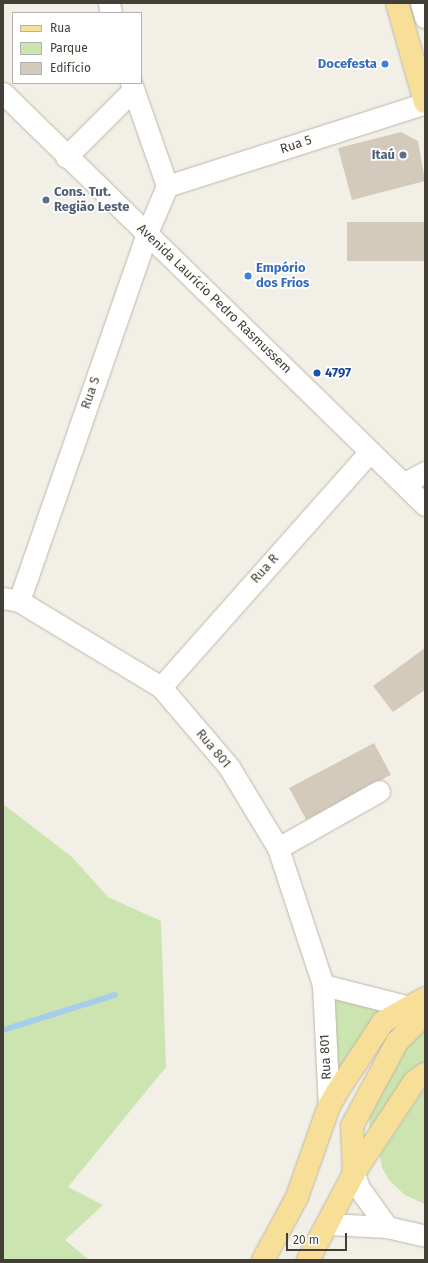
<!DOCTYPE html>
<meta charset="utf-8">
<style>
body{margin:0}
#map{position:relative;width:428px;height:1263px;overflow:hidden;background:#f2efe6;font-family:"Fira Sans",sans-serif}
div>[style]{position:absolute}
.green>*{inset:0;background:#cce4b0}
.stream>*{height:6px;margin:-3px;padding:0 3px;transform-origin:3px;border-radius:3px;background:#a5cdec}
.building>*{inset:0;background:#d3cabc;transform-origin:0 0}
.roads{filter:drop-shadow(0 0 1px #bdb6a9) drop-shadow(0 0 1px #bdb6a9)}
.minor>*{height:21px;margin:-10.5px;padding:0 10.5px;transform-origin:10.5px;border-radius:10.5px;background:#fff}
.major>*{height:22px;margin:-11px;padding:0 11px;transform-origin:11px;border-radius:11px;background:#f8df98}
.dots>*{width:11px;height:11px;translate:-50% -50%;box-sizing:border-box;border:2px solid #fff;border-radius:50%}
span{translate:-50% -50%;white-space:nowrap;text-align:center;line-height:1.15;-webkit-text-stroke:3.5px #fff;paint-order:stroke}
.shop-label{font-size:13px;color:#366cbe;font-weight:700}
.right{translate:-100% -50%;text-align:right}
.left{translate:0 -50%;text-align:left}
.street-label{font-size:13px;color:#443f36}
.service-label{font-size:13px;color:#4e5e75;font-weight:700}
.transit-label{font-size:13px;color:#164399;font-weight:700}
.frame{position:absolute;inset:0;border:4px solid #443f36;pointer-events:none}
.legend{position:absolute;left:12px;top:12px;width:130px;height:72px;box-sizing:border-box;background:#fff;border:1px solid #b4b2af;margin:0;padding:5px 7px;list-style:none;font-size:12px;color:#443f36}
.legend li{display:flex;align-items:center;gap:8px;height:20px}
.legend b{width:20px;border:1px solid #b4b2af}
.scale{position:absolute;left:286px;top:1233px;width:61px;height:18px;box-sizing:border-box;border:2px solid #443f36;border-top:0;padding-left:5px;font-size:12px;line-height:14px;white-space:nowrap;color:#443f36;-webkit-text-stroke:3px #fff;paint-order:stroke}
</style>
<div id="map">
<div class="green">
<div style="clip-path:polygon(3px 804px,72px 857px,108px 897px,161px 921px,166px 1067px,68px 1187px,103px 1205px,65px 1240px,89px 1260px,3px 1260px)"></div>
<div style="clip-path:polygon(331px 994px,387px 1007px,333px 1092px)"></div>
<div style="clip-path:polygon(425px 1015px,425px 1070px,370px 1144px,369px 1102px)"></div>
<div style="clip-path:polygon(425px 1087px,425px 1204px,405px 1195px,390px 1181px,382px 1168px,380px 1155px)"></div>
</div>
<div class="stream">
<div style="left:3px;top:1030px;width:117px;rotate:-17.4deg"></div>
</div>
<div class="building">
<div style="clip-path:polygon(401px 132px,418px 141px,425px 181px,352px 200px,338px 148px)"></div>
<div style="left:425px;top:222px;width:39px;height:78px;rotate:90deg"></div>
<div style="clip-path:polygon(425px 648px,425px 690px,393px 712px,373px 686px)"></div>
<div style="left:374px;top:743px;width:36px;height:96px;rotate:62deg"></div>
</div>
<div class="roads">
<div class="minor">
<div style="left:109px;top:3px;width:10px;rotate:79deg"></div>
<div style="left:421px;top:3px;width:15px;rotate:74deg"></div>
<div style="left:131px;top:83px;width:109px;rotate:70.7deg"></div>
<div style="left:3px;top:93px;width:590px;rotate:44.31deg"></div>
<div style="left:66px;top:157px;width:95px;rotate:-45deg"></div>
<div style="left:167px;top:186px;width:271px;rotate:-17.8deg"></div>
<div style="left:405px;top:483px;width:23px;rotate:-29deg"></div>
<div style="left:3px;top:598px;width:16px;rotate:11deg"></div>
<div style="left:19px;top:601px;width:166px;rotate:31.2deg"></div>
<div style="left:161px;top:687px;width:105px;rotate:49.6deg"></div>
<div style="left:229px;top:767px;width:95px;rotate:58.8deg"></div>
<div style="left:278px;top:848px;width:144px;rotate:71.8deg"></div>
<div style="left:323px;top:985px;width:121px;rotate:87.2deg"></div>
<div style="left:19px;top:601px;width:390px;rotate:-70.8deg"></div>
<div style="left:147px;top:233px;width:51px;rotate:-66.9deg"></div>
<div style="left:161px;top:687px;width:314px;rotate:-48.4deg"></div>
<div style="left:278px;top:848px;width:116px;rotate:-29.4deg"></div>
<div style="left:323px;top:985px;width:90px;rotate:14.2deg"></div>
<div style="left:354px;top:1173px;width:16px;rotate:72deg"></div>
<div style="left:359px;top:1188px;width:48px;rotate:54.3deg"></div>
<div style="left:328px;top:1224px;width:59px;rotate:2.9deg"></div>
<div style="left:387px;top:1227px;width:39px;rotate:13deg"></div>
</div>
<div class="major">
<div style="left:397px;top:3px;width:103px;rotate:74.2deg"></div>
<div style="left:354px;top:1173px;width:47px;rotate:-92.4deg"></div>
<div style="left:352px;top:1126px;width:95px;rotate:-61.8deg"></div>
<div style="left:397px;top:1042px;width:40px;rotate:-45deg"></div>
<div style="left:263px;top:1260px;width:72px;rotate:-61.6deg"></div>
<div style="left:297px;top:1197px;width:96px;rotate:-70.6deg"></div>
<div style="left:329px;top:1106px;width:16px;rotate:-60deg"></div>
<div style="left:337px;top:1092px;width:84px;rotate:-56.7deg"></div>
<div style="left:383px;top:1022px;width:48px;rotate:-29.7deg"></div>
<div style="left:308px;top:1260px;width:98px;rotate:-62.1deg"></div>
<div style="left:354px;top:1173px;width:109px;rotate:-56.6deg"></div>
<div style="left:414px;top:1082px;width:14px;rotate:-36deg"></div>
</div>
</div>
<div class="dots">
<div style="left:385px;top:64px;background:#3f7fe0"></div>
<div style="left:403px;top:155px;background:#5c6f8a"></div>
<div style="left:46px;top:200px;background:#5c6f8a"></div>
<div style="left:248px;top:276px;background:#3f7fe0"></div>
<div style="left:317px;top:373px;background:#1a4fb4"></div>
</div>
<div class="shop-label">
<span class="right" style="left:377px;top:64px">Docefesta</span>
<span class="left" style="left:256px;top:276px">Empório<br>dos Frios</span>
</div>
<div class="street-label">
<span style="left:296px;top:145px;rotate:-18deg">Rua 5</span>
<span style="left:214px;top:299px;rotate:44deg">Avenida Laurício Pedro Rasmussem</span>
<span style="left:91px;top:393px;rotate:-71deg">Rua S</span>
<span style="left:265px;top:569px;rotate:-48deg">Rua R</span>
<span style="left:213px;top:749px;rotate:50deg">Rua 801</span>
<span style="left:326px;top:1057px;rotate:-93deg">Rua 801</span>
</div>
<div class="service-label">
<span class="right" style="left:395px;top:155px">Itaú</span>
<span class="left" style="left:54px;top:200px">Cons. Tut.<br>Região Leste</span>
</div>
<div class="transit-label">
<span class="left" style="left:325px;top:373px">4797</span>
</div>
<div class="frame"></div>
<ul class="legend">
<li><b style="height:5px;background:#f8df98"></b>Rua</li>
<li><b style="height:11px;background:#cce4b0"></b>Parque</li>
<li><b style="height:11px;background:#d3cabc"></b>Edifício</li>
</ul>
<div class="scale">20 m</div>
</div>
